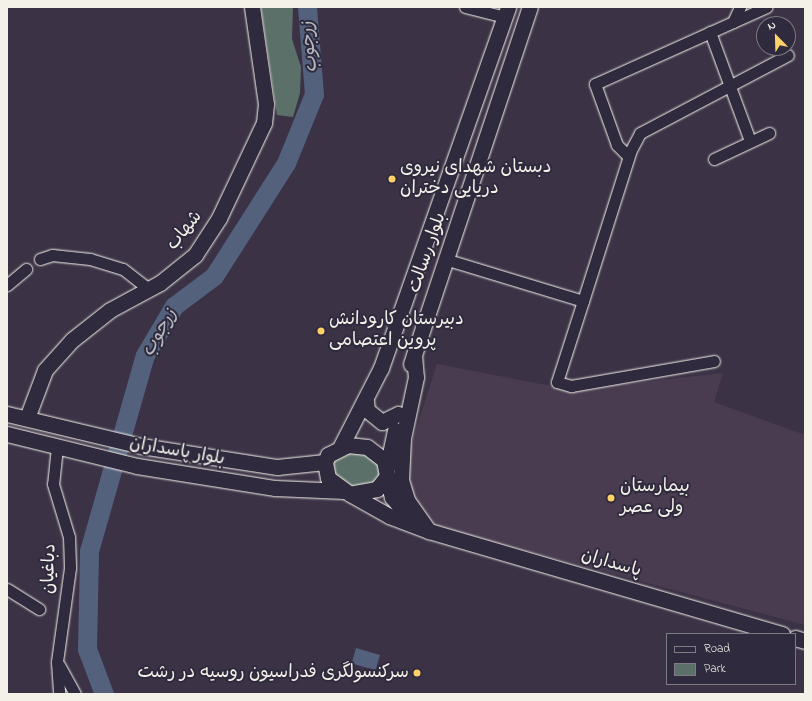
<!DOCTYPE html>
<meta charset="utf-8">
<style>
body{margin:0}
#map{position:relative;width:812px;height:701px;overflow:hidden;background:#3b3246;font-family:"Indie Flower","Playpen Sans Arabic",sans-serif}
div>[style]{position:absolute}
.built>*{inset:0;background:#493c50}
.green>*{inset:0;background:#5b7069}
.water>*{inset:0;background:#53617d;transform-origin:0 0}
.river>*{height:19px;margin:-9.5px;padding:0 9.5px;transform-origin:9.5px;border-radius:9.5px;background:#53617d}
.roads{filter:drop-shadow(0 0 1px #f4f1e8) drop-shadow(0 0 1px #f4f1e8)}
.street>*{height:11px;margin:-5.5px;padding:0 5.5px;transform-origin:5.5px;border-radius:5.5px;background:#2f2a3d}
.secondary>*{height:15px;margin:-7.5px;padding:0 7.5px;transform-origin:7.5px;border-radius:7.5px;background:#2f2a3d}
.dots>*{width:11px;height:11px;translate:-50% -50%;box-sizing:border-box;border:2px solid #2f2a3d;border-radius:50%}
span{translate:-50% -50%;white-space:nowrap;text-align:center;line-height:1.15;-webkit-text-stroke:4px #2f2a3d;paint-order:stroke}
.poi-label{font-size:18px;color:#f4f1e8}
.left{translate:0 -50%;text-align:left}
.right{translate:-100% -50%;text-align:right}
.street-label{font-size:18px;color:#f4f1e8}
.water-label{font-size:19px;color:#b4b7bd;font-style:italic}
.frame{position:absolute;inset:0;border:8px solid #f4f1e8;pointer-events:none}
.legend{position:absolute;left:666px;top:633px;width:130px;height:52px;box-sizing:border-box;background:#2f2a3d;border:1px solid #7e7a81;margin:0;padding:5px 7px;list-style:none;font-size:12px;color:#f4f1e8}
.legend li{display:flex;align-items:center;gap:8px;height:20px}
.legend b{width:20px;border:1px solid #7e7a81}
.north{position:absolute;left:756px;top:16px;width:40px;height:40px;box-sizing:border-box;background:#2f2a3d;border:1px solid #7e7a81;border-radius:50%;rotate:337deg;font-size:11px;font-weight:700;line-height:16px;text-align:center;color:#f4f1e8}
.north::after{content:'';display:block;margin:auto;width:14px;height:18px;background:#ffd166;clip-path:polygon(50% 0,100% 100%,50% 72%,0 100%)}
</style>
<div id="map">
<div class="built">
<div style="clip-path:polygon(437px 364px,572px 390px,723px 373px,714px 402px,805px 435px,805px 625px,440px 528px,423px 512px,409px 485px,408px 454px)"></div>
</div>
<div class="green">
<div style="clip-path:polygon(261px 7px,293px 7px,292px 39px,301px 67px,300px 93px,293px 117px,277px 115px)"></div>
<div style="clip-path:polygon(350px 451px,362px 452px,380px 466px,380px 475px,375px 482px,352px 487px,333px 473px,333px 460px)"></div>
</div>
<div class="water">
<div style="left:356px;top:648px;width:25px;height:16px;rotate:16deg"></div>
</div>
<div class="river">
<div style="left:104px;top:694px;width:48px;rotate:-110.7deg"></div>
<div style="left:87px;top:649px;width:98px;rotate:-88.8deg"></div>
<div style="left:89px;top:551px;width:204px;rotate:-74.1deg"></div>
<div style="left:145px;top:355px;width:57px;rotate:-59.4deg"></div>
<div style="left:174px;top:306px;width:50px;rotate:-36.9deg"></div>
<div style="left:214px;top:276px;width:134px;rotate:-57.5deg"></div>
<div style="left:286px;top:163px;width:74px;rotate:-67.9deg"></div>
<div style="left:314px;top:94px;width:87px;rotate:-94.6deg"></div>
</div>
<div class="roads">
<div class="street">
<div style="left:465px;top:7px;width:41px;rotate:14deg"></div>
<div style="left:733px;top:22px;width:17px;rotate:-65deg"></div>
<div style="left:710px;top:32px;width:116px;rotate:69.8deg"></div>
<div style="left:628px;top:156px;width:16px;rotate:-135deg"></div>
<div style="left:617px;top:145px;width:65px;rotate:-109.8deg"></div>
<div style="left:595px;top:84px;width:188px;rotate:-24.2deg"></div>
<div style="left:714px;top:159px;width:61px;rotate:-25.3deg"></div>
<div style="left:40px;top:259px;width:13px;rotate:-18deg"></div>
<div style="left:52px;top:255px;width:38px;rotate:6deg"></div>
<div style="left:90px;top:259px;width:34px;rotate:17deg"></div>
<div style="left:123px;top:269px;width:33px;rotate:38deg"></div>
<div style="left:445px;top:259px;width:144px;rotate:16.9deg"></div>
<div style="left:583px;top:301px;width:158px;rotate:-72.4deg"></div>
<div style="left:631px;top:150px;width:19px;rotate:-62deg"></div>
<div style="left:640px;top:133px;width:167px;rotate:-27.8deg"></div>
<div style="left:7px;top:285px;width:25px;rotate:-40deg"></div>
<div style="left:583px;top:301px;width:85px;rotate:107.8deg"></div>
<div style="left:557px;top:382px;width:15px;rotate:16deg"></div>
<div style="left:571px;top:386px;width:145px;rotate:-9.9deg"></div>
<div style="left:57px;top:447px;width:37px;rotate:96deg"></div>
<div style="left:53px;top:484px;width:55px;rotate:73.2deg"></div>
<div style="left:69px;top:537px;width:31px;rotate:88deg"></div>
<div style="left:70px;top:568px;width:95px;rotate:97.9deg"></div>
<div style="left:57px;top:662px;width:32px;rotate:86deg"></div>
<div style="left:7px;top:589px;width:38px;rotate:32deg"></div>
<div style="left:59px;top:665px;width:33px;rotate:61deg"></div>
</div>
<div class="secondary">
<div style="left:414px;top:355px;width:22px;rotate:85deg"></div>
<div style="left:416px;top:377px;width:62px;rotate:102deg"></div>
<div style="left:403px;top:438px;width:42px;rotate:92.7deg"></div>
<div style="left:401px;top:480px;width:21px;rotate:73deg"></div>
<div style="left:407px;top:500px;width:38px;rotate:55deg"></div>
<div style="left:429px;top:531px;width:368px;rotate:16.3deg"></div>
<div style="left:411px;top:364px;width:376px;rotate:-71.6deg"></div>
<div style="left:366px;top:401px;width:9px;rotate:84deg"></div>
<div style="left:367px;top:410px;width:19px;rotate:39deg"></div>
<div style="left:382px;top:422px;width:18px;rotate:-27deg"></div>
<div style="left:7px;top:414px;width:138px;rotate:13.4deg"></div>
<div style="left:141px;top:446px;width:138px;rotate:8.8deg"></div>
<div style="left:277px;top:467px;width:48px;rotate:-5.9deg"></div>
<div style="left:27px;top:418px;width:51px;rotate:-69.4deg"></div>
<div style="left:45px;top:370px;width:40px;rotate:-48deg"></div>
<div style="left:72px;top:340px;width:48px;rotate:-38.3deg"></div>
<div style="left:110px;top:310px;width:57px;rotate:-28.4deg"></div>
<div style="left:160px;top:283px;width:45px;rotate:-38.7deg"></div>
<div style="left:195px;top:255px;width:44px;rotate:-57deg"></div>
<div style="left:219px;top:218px;width:105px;rotate:-64.7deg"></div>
<div style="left:264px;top:123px;width:19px;rotate:-84deg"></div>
<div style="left:266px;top:104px;width:98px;rotate:-98.2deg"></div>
<div style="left:7px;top:434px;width:134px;rotate:13.8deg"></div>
<div style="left:137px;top:466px;width:140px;rotate:9.1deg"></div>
<div style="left:275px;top:488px;width:69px;rotate:2.5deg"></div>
<div style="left:348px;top:445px;width:19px;rotate:6deg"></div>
<div style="left:367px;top:447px;width:21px;rotate:37deg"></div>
<div style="left:384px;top:460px;width:16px;rotate:79deg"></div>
<div style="left:387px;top:476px;width:16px;rotate:128deg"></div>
<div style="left:377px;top:489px;width:27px;rotate:170deg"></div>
<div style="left:350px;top:494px;width:27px;rotate:-144deg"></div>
<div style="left:328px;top:478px;width:16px;rotate:-101deg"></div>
<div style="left:325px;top:462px;width:8px;rotate:-67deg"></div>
<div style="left:328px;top:455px;width:22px;rotate:-27deg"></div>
<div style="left:341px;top:446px;width:88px;rotate:-62.9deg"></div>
<div style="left:381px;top:368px;width:383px;rotate:-70.6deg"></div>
<div style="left:387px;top:468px;width:39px;rotate:-78deg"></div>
<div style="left:387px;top:476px;width:22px;rotate:77deg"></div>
<div style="left:392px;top:497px;width:28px;rotate:51deg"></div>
<div style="left:350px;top:494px;width:45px;rotate:29.4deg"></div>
<div style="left:389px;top:516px;width:43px;rotate:20.6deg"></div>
<div style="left:795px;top:638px;width:10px;rotate:17deg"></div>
</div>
</div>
<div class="dots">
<div style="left:392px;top:179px;background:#ffd166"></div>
<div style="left:321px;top:331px;background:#ffd166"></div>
<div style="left:611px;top:498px;background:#ffd166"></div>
<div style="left:417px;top:673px;background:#ffd166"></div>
</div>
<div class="poi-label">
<span class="left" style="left:400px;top:179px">دبستان شهدای نیروی<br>دریایی دختران</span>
<span class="left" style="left:329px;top:331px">دبیرستان کارودانش<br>پروین اعتصامی</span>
<span class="left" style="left:620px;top:498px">بیمارستان<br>ولی عصر</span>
<span class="right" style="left:409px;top:673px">سرکنسولگری فدراسیون روسیه در رشت</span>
</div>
<div class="street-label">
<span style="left:185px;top:231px;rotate:-51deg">شهاب</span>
<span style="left:428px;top:253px;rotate:-71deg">بلوار رسالت</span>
<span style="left:177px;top:452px;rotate:10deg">بلوار پاسداران</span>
<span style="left:611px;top:564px;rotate:16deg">پاسداران</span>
<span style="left:50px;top:569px;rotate:-88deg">دباغیان</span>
</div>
<div class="water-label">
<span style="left:310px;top:47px;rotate:-95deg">زرجوب</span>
<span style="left:160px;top:333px;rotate:-60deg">زرجوب</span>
</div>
<div class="frame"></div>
<ul class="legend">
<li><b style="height:5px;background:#2f2a3d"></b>Road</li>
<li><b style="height:11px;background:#5b7069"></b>Park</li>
</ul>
<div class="north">N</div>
</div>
